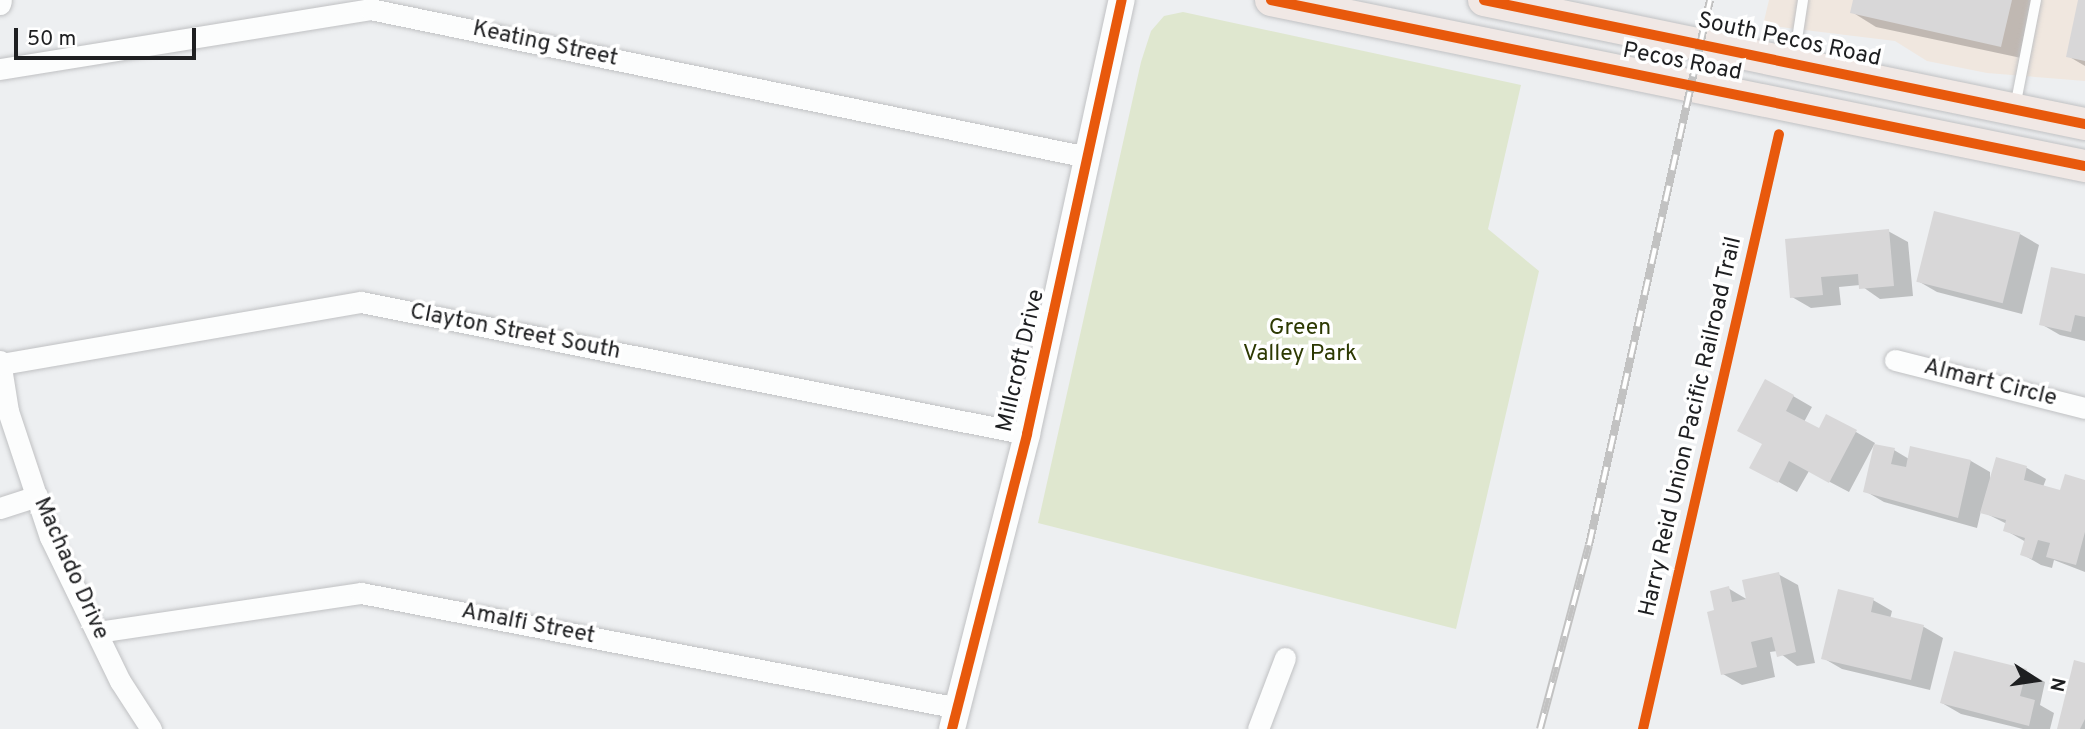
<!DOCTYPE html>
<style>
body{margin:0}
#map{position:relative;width:2085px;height:729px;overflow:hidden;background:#edeff1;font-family:Overpass,sans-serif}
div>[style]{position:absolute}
.commercial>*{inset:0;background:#f0e7df}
.green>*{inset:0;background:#dfe7cf}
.shadow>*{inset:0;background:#0003}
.building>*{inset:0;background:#d8d7d8;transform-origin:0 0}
.roads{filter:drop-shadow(0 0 2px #c0c1c3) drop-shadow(0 0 2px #c0c1c3)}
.service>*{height:10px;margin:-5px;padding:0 5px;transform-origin:5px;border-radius:5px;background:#fcfdfd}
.minor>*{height:21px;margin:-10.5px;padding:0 10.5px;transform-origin:10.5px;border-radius:10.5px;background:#fcfdfd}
.tertiary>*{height:26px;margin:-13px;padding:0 13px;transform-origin:13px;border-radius:13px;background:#fcfdfd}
.primary>*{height:32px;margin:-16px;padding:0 16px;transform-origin:16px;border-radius:16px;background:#f0e8e5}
.rail>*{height:8px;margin-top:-4px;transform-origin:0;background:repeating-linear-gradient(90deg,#fff 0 16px,#c2c2c2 0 32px);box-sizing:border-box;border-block:2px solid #c2c2c2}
.cycleway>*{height:10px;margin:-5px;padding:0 5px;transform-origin:5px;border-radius:5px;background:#e8590c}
span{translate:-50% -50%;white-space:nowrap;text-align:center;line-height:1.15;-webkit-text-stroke:7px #fff;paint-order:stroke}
.street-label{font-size:23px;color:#1e1f21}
.park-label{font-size:23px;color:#2d3902}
.north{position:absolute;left:2001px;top:645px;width:70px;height:70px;-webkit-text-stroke:5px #fff;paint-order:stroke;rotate:102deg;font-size:19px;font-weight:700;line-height:28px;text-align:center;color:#1e1f21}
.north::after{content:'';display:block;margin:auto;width:24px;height:32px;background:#1e1f21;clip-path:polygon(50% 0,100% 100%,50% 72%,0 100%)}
.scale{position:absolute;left:14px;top:28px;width:182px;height:32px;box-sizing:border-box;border:4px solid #1e1f21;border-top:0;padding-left:9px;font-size:21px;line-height:24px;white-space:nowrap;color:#1e1f21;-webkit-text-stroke:5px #fff;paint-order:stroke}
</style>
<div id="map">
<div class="commercial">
<div style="clip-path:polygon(1769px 0,2085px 0,2085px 81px,1987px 73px,1927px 61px,1895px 41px,1763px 25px)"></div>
</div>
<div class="green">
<div style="clip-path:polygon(1183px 12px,1521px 85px,1488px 229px,1539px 271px,1456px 629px,1038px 523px,1141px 62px,1151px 31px,1164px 16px)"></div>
</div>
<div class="shadow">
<div style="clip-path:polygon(1854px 0,2036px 0,2026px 59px,1876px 27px,1852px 12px)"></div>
<div style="clip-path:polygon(2080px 0,2085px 0,2085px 66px,2068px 56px)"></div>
<div style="clip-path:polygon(1888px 231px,1908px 242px,1913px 296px,1880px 299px,1860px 285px,1839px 287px,1841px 305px,1811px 308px,1792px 297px,1787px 241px)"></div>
<div style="clip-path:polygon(2020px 234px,2039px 245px,2022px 314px,1937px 292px,1918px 281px)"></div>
<div style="clip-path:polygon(2085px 276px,2085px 341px,2060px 335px,2041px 324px)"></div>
<div style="clip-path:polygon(1793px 396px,1812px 407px,1804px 422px,1820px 431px,1856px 432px,1875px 443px,1849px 492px,1809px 471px,1797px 492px,1752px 467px)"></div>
<div style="clip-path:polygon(1912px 448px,1971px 461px,1990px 472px,1990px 487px,1998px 459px,2027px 468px,2046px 479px,2043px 487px,2061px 492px,2085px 482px,2085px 572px,2054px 560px,2052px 568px,2041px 565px,2022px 554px,2026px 542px,2005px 530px,2007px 524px,1981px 511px,1977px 528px,1884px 502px,1865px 491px,1894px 450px,1909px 459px)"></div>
<div style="clip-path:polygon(1778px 574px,1798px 585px,1815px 663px,1797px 666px,1777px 651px,1770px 652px,1775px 677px,1742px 685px,1723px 674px,1716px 612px,1728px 588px,1748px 600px)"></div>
<div style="clip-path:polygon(1873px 600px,1892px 611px,1890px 619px,1924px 627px,1943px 638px,1930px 690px,1842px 669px,1823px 658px)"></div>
<div style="clip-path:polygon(2085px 665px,2085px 729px,2059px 729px)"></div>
<div style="clip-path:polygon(2026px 671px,2045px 682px,2040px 705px,2054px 713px,2050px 729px,2023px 729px,1961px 714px,1942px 703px)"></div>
</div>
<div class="building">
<div style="clip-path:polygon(1853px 0,2012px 0,2001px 47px,1850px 13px)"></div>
<div style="clip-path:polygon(2078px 0,2085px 0,2085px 61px,2066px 57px)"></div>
<div style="left:1934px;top:211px;width:89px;height:73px;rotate:14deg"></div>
<div style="clip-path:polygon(1889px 229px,1894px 286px,1859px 289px,1858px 274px,1821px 277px,1823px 295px,1790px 298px,1785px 239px)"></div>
<div style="clip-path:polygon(2051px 267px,2085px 274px,2085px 317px,2075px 315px,2071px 332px,2039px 325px)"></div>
<div style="clip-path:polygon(1765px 379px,1794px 395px,1786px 411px,1819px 428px,1826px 414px,1857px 430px,1829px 483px,1789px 461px,1778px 483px,1749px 468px,1762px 444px,1737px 431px)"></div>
<div style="clip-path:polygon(1874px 444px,1895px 448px,1891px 464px,1906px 467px,1910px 446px,1971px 460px,1958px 518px,1863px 492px)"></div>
<div style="clip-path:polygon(1996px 457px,2027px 466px,2024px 480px,2060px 490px,2065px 474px,2085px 480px,2085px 532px,2076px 565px,2046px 557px,2050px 543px,2038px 540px,2032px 559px,2020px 555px,2025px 538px,2003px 531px,2006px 520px,1980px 513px)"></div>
<div style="clip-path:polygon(1779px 572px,1796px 652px,1777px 657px,1772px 637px,1751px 642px,1757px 667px,1721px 675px,1707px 612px,1714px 610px,1710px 591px,1729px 586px,1732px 602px,1746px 599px,1742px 580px)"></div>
<div style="clip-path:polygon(1838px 589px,1874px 598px,1871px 612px,1924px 625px,1911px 680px,1821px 659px)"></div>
<div style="clip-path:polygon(1954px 651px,2027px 669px,2020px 696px,2035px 700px,2029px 726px,1940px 703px)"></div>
<div style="clip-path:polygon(2074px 660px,2085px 663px,2085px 719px,2080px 729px,2057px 729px)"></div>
</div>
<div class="roads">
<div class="service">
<div style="left:1794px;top:59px;width:60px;rotate:-81.3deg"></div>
<div style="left:2015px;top:107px;width:109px;rotate:-78.9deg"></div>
</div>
<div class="minor">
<div style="left:0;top:4px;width:4px;rotate:-76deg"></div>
<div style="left:0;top:69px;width:375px;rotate:-9.2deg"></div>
<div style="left:370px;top:9px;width:732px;rotate:11.66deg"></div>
<div style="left:1895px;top:360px;width:196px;rotate:14.2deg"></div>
<div style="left:0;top:361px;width:51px;rotate:80.9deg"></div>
<div style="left:8px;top:411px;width:133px;rotate:71.6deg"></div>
<div style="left:50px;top:537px;width:160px;rotate:64.1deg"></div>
<div style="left:120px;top:681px;width:57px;rotate:57.1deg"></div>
<div style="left:1px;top:364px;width:365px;rotate:-9.8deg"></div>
<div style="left:361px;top:302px;width:679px;rotate:11.21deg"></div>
<div style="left:0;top:508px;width:39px;rotate:-18deg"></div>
<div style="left:97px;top:632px;width:267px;rotate:-8.4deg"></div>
<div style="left:361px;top:593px;width:608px;rotate:10.9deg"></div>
<div style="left:1258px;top:729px;width:76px;rotate:-69.2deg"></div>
</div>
<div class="tertiary">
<div style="left:952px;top:729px;width:304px;rotate:-75.7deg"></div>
<div style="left:1027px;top:434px;width:444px;rotate:-77.7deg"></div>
</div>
<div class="primary">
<div style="left:1271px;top:0;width:831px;rotate:11.53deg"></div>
<div style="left:1484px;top:0;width:614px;rotate:11.66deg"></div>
</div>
</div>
<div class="rail">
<div style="left:1540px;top:729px;width:190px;rotate:-75.1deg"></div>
<div style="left:1589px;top:545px;width:558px;rotate:-77.48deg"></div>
</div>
<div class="cycleway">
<div style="left:1271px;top:0;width:831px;rotate:11.53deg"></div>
<div style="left:1484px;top:0;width:614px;rotate:11.66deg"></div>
<div style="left:952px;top:729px;width:304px;rotate:-75.7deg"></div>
<div style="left:1027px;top:434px;width:444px;rotate:-77.7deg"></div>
<div style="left:1643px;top:729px;width:610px;rotate:-77.12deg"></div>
</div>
<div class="street-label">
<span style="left:1789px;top:41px;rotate:12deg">South Pecos Road</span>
<span style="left:545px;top:45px;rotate:12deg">Keating Street</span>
<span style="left:1682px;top:63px;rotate:11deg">Pecos Road</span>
<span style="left:515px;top:333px;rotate:11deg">Clayton Street South</span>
<span style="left:1022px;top:361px;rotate:-77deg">Millcroft Drive</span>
<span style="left:1990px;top:384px;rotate:14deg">Almart Circle</span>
<span style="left:1692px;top:427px;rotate:-77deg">Harry Reid Union Pacific Railroad Trail</span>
<span style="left:70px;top:569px;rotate:66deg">Machado Drive</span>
<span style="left:528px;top:625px;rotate:11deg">Amalfi Street</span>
</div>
<div class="park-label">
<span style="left:1300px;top:342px">Green<br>Valley Park</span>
</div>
<div class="north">N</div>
<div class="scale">50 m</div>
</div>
